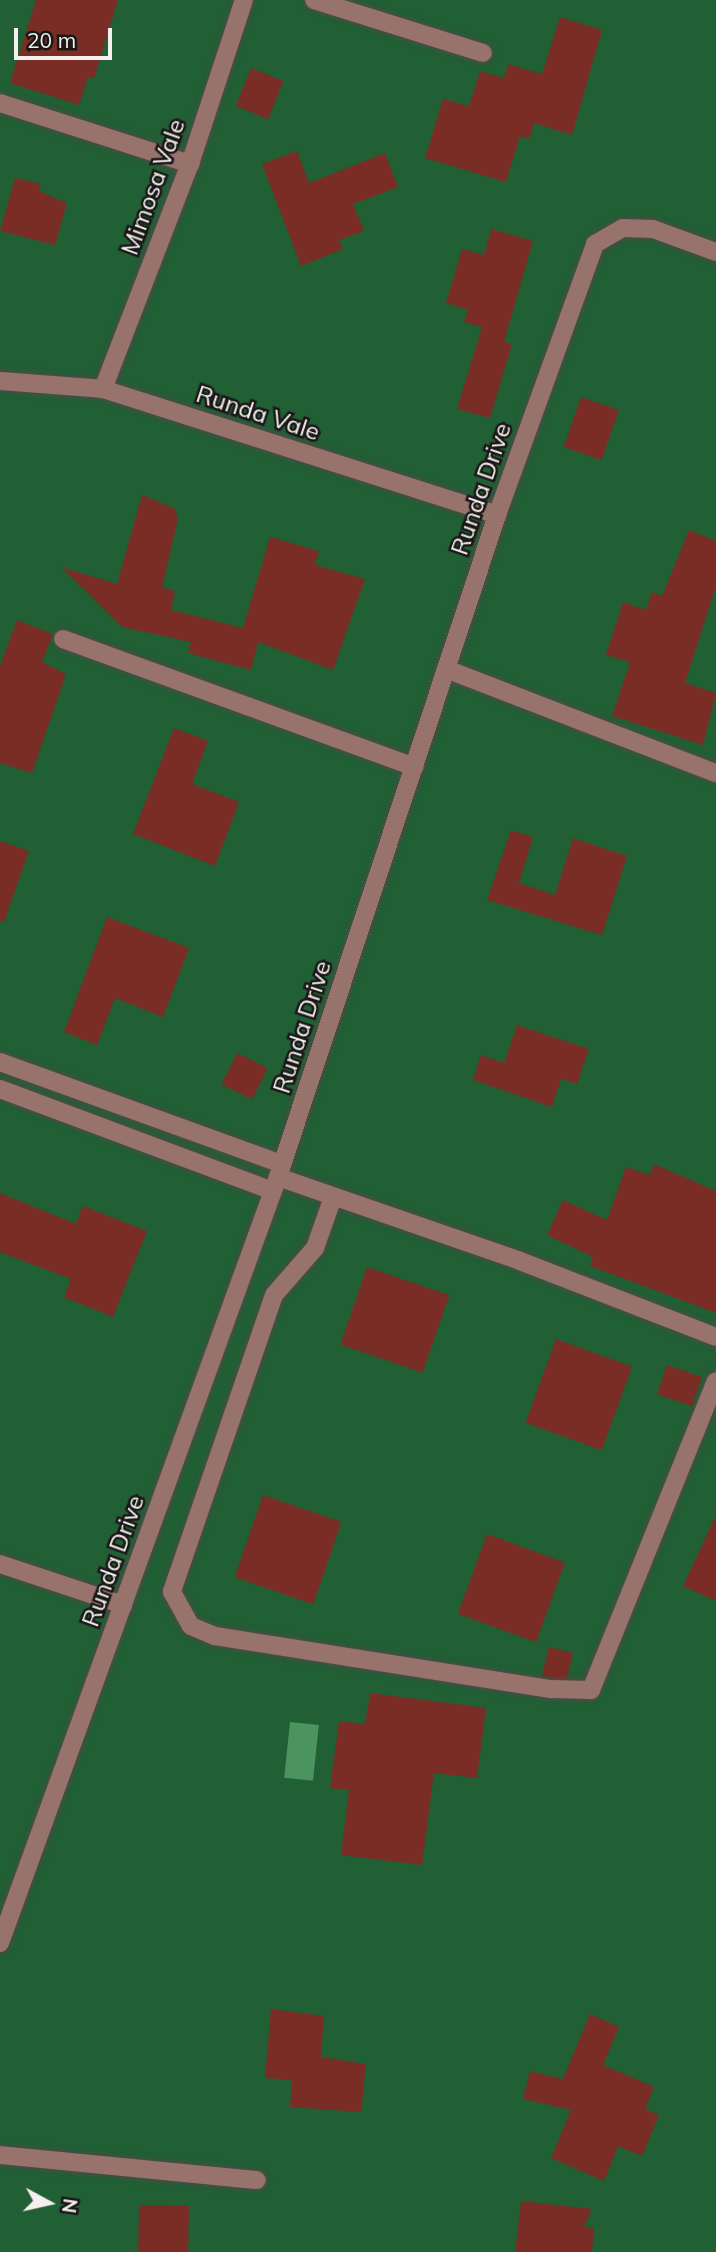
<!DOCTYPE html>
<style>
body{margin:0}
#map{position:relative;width:716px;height:2252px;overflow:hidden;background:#342f2e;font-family:Mulish,sans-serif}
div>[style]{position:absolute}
.green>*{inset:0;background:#215f34;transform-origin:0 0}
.water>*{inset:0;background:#4b945f;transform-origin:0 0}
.building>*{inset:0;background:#7a2d24;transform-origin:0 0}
.roads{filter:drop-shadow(0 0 2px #4f4a49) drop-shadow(0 0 2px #4f4a49)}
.minor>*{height:18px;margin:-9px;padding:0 9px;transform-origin:9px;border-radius:9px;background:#98736c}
span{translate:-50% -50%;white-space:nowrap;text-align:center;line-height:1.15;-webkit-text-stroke:5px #1a1717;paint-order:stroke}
.street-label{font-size:24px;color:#f3f0ef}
.north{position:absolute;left:14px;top:2168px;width:70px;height:70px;-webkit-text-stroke:5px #1a1717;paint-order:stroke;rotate:98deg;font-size:19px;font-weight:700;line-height:28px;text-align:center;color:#f3f0ef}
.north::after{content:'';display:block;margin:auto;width:24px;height:32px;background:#f3f0ef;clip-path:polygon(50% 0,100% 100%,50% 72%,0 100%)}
.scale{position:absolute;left:14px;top:28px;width:98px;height:32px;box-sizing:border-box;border:4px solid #f3f0ef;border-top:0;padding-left:9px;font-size:21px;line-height:24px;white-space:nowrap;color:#f3f0ef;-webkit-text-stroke:5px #1a1717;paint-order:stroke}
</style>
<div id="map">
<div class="green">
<div style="left:0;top:0;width:716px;height:2252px"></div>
</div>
<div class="water">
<div style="left:290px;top:1722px;width:29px;height:56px;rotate:6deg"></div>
</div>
<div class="building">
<div style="clip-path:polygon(36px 0,118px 0,94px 78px,88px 77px,79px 105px,10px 83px)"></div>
<div style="clip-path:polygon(560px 17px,602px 30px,572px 135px,534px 123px,529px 139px,520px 136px,506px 182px,425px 158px,443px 99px,469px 106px,480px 71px,504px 78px,508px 64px,542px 74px)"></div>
<div style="left:251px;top:68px;width:35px;height:41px;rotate:22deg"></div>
<div style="clip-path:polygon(297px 151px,309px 183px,385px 153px,398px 187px,353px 204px,364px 231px,339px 240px,343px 249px,301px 266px,262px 164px)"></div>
<div style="clip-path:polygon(15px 178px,41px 184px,39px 191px,67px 203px,55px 245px,0 231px)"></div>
<div style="clip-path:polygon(491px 229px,533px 241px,504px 342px,512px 344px,490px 418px,457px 409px,482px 327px,464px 322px,468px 310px,446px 303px,462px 249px,484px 255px)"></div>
<div style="left:581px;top:397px;width:40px;height:53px;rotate:19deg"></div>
<div style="clip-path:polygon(142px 495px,175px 509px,178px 519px,162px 587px,175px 591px,171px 610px,243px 628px,270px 537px,319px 551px,315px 565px,365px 579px,333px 670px,258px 642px,251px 670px,188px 653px,191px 642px,122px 627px,61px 567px,117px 584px)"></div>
<div style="clip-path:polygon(689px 530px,716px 541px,716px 586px,685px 683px,716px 693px,703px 745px,612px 716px,630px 662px,606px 655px,623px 602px,646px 610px,652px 592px,662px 596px)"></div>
<div style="clip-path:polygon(17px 620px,53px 634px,42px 662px,66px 674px,32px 773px,0 763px,0 666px)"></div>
<div style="clip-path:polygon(174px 728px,208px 741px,192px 784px,239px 802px,215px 866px,133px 834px)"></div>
<div style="clip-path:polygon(511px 830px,533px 837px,519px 883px,555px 895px,573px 838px,627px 856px,602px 935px,487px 900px)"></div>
<div style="clip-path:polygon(0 841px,29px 851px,4px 922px,0 921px)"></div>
<div style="clip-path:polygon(107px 917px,189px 948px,163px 1017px,115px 998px,97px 1045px,64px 1032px)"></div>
<div style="clip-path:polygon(517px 1025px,589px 1049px,577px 1084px,561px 1079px,552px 1107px,473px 1080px,481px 1055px,504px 1063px)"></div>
<div style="left:237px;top:1053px;width:34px;height:35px;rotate:26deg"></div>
<div style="clip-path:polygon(654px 1164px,716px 1191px,716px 1313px,590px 1266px,593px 1257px,547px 1235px,563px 1200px,607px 1220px,626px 1167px,650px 1175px)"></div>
<div style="clip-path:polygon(0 1193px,76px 1224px,83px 1206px,147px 1231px,113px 1317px,64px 1297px,71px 1279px,0 1252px)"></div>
<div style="left:367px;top:1267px;width:87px;height:82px;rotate:19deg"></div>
<div style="left:556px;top:1339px;width:81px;height:89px;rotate:20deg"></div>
<div style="left:667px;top:1365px;width:37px;height:31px;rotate:19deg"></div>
<div style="left:263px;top:1495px;width:83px;height:87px;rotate:19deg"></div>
<div style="clip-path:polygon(716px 1515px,716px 1601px,683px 1586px)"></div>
<div style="left:487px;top:1534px;width:83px;height:85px;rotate:20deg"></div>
<div style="left:549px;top:1647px;width:25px;height:30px;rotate:14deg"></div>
<div style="clip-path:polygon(370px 1693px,486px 1708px,477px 1778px,434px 1773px,422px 1865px,341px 1855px,349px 1790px,330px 1788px,339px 1721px,365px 1724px)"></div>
<div style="clip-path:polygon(271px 2009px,324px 2016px,321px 2057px,366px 2064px,361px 2112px,290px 2107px,292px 2080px,265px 2078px)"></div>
<div style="clip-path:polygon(590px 2014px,619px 2027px,603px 2065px,654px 2087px,645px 2109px,659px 2115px,642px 2156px,618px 2146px,604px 2181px,551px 2158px,571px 2110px,523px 2099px,530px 2071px,563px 2079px)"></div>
<div style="clip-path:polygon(521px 2201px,592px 2209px,584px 2227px,594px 2227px,592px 2252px,515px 2252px)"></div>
<div style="left:139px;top:2205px;width:50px;height:47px;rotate:1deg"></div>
</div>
<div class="roads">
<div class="minor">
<div style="left:314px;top:0;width:177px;rotate:17.4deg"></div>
<div style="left:0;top:103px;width:200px;rotate:17.8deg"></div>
<div style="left:0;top:381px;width:103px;rotate:4.4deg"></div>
<div style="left:103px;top:389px;width:414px;rotate:17.7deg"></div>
<div style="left:103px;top:389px;width:241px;rotate:-68.9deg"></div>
<div style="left:190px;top:164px;width:173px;rotate:-71.8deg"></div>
<div style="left:63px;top:639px;width:374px;rotate:20deg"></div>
<div style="left:446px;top:669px;width:289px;rotate:21.1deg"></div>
<div style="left:0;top:1062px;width:300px;rotate:19.9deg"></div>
<div style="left:0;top:1089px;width:291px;rotate:20.5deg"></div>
<div style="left:278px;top:1177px;width:256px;rotate:19.1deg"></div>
<div style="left:520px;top:1261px;width:210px;rotate:21.2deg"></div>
<div style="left:333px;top:1197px;width:54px;rotate:109.4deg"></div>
<div style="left:315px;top:1248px;width:62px;rotate:131.1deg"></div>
<div style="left:274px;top:1295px;width:314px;rotate:109deg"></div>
<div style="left:172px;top:1592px;width:39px;rotate:61deg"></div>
<div style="left:191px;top:1626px;width:26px;rotate:23deg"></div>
<div style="left:215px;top:1636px;width:340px;rotate:9deg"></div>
<div style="left:551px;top:1689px;width:40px;rotate:1.4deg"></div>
<div style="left:591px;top:1690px;width:333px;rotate:-68deg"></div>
<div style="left:0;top:1564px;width:130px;rotate:18.4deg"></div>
<div style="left:0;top:1943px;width:815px;rotate:-70.05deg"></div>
<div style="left:278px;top:1177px;width:697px;rotate:-71.69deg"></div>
<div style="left:497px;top:515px;width:288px;rotate:-70.1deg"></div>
<div style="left:595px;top:244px;width:32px;rotate:-30deg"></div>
<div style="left:623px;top:228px;width:30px;rotate:2deg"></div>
<div style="left:653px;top:229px;width:67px;rotate:20.1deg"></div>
<div style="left:0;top:2155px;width:258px;rotate:5.6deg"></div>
</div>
</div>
<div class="street-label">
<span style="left:153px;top:187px;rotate:-70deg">Mimosa Vale</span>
<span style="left:258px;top:413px;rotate:18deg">Runda Vale</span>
<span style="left:481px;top:489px;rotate:-71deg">Runda Drive</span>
<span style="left:302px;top:1027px;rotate:-72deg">Runda Drive</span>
<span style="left:113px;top:1561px;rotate:-70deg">Runda Drive</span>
</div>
<div class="north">N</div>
<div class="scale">20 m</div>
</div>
